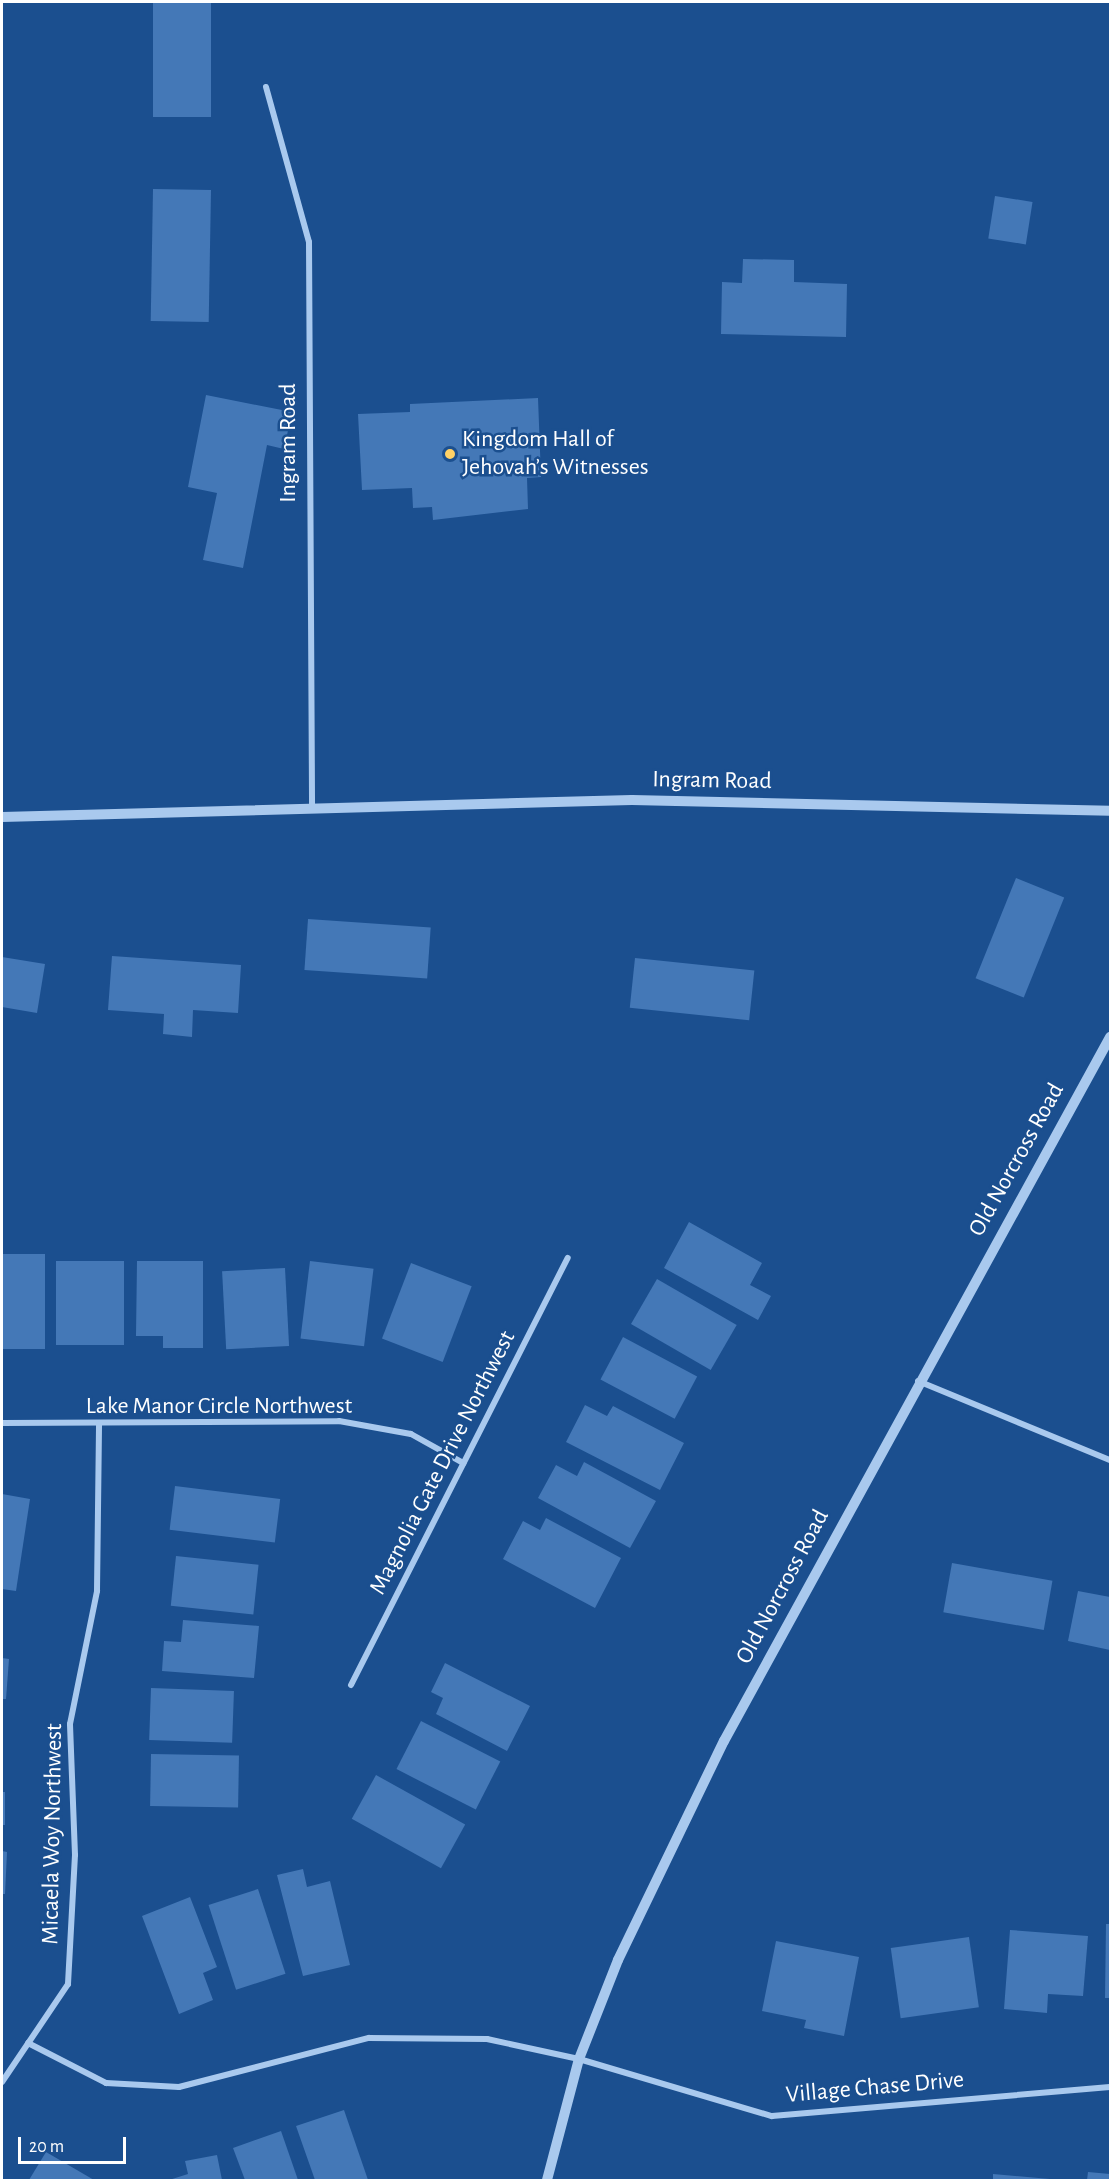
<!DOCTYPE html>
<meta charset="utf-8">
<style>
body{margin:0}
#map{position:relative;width:1112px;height:2182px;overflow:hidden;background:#1b4f8f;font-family:"Alegreya Sans",sans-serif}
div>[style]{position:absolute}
.building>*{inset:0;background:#4478b7;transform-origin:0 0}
.minor>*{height:6px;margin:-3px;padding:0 3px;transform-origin:3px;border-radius:3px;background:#a9c9ee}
.tertiary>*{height:10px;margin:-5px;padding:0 5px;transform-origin:5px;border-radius:5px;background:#a9c9ee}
.dots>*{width:16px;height:16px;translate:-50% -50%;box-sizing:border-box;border:3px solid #1b4f8f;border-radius:50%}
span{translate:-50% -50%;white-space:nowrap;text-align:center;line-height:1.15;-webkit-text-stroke:5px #1b4f8f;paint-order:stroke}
.poi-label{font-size:24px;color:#fff}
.left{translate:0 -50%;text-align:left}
.street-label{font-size:24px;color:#fff}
.frame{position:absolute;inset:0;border:3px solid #fff;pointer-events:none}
.scale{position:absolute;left:18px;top:2137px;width:108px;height:27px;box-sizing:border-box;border:3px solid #fff;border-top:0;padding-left:8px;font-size:18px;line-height:21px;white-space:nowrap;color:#fff;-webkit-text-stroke:4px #1b4f8f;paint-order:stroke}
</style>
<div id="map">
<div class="building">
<div style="left:153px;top:2px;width:58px;height:115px"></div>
<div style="left:211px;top:190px;width:132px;height:58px;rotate:91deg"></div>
<div style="left:995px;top:196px;width:38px;height:43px;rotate:9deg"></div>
<div style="clip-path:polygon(743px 259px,794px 260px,794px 282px,847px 284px,846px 337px,721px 334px,722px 282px,742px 283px)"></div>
<div style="clip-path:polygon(206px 395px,292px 412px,284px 449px,267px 445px,243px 568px,203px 560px,217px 493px,188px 487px)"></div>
<div style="clip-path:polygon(538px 398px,541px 477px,527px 478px,528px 509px,433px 520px,432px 507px,413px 508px,412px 488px,362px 490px,358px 414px,410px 412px,410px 404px)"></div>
<div style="left:1016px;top:878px;width:52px;height:108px;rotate:22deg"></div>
<div style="left:308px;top:919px;width:123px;height:51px;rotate:4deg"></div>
<div style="clip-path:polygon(112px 956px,241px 965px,238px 1013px,193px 1010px,192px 1037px,163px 1034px,164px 1014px,108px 1010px)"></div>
<div style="clip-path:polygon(2px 957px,45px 964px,37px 1013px,2px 1007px)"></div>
<div style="left:635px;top:958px;width:120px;height:50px;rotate:6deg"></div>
<div style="clip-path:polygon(689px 1222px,762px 1263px,750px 1285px,771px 1296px,758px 1320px,664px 1268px)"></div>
<div style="left:2px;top:1254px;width:43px;height:95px"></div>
<div style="left:56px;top:1261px;width:68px;height:84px"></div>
<div style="clip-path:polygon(137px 1261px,203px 1261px,203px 1348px,163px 1348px,163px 1336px,136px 1336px)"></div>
<div style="left:310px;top:1261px;width:64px;height:78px;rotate:7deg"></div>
<div style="left:411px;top:1263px;width:65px;height:81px;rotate:21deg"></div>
<div style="left:285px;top:1268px;width:78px;height:63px;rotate:87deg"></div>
<div style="left:657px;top:1279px;width:92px;height:52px;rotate:30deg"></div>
<div style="left:623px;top:1337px;width:84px;height:48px;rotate:28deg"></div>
<div style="clip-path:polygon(585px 1405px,607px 1416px,613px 1406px,684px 1443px,660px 1490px,566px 1442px)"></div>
<div style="clip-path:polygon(584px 1462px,656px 1501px,630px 1548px,538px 1498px,556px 1465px,577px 1476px)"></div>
<div style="left:175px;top:1486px;width:106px;height:44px;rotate:7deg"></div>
<div style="clip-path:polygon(2px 1494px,30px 1499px,16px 1591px,2px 1589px)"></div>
<div style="clip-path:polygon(546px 1518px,621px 1558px,595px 1608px,503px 1559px,523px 1521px,540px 1530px)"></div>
<div style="left:176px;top:1556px;width:83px;height:50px;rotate:6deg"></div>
<div style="left:952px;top:1563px;width:102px;height:50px;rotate:10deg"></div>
<div style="clip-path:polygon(1078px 1591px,1110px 1597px,1110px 1650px,1068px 1641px)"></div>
<div style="clip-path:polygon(183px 1620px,259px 1626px,254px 1678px,162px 1671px,164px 1641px,181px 1642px)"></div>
<div style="clip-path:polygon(2px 1658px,9px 1659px,6px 1699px,2px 1699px)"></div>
<div style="clip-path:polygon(445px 1663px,530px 1706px,507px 1751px,436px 1714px,443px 1698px,431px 1692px)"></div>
<div style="left:151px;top:1688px;width:83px;height:52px;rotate:2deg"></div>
<div style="left:421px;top:1721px;width:89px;height:54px;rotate:27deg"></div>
<div style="left:151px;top:1754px;width:88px;height:52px;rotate:1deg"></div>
<div style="left:376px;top:1775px;width:102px;height:50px;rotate:29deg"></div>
<div style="left:2px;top:1792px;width:3px;height:33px"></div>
<div style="clip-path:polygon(2px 1851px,7px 1852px,5px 1894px,2px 1894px)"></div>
<div style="clip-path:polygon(303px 1869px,307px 1887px,330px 1881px,350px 1965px,303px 1976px,277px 1875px)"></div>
<div style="left:258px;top:1889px;width:89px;height:52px;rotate:72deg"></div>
<div style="clip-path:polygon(190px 1897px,217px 1967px,203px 1973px,213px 2000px,179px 2014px,142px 1916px)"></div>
<div style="clip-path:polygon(1106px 1924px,1110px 1924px,1110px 1998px,1105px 1998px)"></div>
<div style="clip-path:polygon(1010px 1930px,1088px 1936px,1083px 1996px,1048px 1994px,1047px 2013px,1004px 2009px)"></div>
<div style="left:969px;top:1937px;width:71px;height:79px;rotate:82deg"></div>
<div style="clip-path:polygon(776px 1941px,859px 1957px,844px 2036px,804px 2028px,806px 2020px,762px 2011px)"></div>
<div style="clip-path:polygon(344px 2110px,368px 2180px,315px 2180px,296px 2126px)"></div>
<div style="clip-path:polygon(281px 2131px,298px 2180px,245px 2180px,233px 2148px)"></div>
<div style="clip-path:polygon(46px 2152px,94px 2180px,29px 2180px)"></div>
<div style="clip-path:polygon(217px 2155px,222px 2180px,169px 2180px,188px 2174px,185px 2161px)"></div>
<div style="clip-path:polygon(1088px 2172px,1110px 2174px,1110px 2180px,1087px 2180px)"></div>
<div style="clip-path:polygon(993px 2174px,1050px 2179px,1049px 2180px,993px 2180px)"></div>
</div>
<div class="minor">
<div style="left:266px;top:87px;width:161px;rotate:74.5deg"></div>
<div style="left:309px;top:242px;width:563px;rotate:89.69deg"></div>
<div style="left:918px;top:1381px;width:208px;rotate:22.4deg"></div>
<div style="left:2px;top:1423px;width:337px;rotate:-0.3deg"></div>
<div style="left:339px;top:1421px;width:73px;rotate:10.2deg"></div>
<div style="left:411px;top:1434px;width:60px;rotate:29.1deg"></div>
<div style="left:351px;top:1685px;width:479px;rotate:-63.1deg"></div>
<div style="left:28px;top:2043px;width:88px;rotate:27.1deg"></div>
<div style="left:106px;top:2083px;width:73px;rotate:3.1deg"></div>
<div style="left:179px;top:2087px;width:196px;rotate:-14.5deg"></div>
<div style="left:369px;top:2038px;width:118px;rotate:0.5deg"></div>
<div style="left:487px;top:2039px;width:94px;rotate:12.3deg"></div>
<div style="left:579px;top:2059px;width:201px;rotate:16.5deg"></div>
<div style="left:772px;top:2116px;width:339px;rotate:-4.9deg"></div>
<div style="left:2px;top:2082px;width:118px;rotate:-56deg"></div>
<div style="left:68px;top:1984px;width:129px;rotate:-86.9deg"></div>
<div style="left:75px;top:1855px;width:131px;rotate:-92.2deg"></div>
<div style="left:70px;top:1724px;width:136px;rotate:-78.5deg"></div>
<div style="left:97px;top:1591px;width:167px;rotate:-89.3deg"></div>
</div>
<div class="tertiary">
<div style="left:2px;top:817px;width:630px;rotate:-1.55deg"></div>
<div style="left:632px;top:800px;width:478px;rotate:1.3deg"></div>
<div style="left:547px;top:2180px;width:125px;rotate:-75.2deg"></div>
<div style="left:579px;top:2059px;width:106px;rotate:-68.5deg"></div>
<div style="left:618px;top:1960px;width:243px;rotate:-64.2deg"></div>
<div style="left:724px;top:1741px;width:803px;rotate:-61.26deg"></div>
</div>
<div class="dots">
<div style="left:450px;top:454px;background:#ffd166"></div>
</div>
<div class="poi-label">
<span class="left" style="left:462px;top:454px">Kingdom Hall of<br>Jehovah’s Witnesses</span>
</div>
<div class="street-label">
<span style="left:289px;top:443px;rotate:-90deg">Ingram Road</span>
<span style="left:712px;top:781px;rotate:1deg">Ingram Road</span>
<span style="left:1017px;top:1160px;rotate:-61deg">Old Norcross Road</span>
<span style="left:219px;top:1407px">Lake Manor Circle Northwest</span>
<span style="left:443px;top:1463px;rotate:-63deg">Magnolia Gate Drive Northwest</span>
<span style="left:783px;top:1587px;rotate:-62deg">Old Norcross Road</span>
<span style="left:53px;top:1834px;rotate:-89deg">Micaela Woy Northwest</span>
<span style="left:875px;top:2088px;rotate:-5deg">Village Chase Drive</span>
</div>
<div class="frame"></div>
<div class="scale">20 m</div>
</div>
